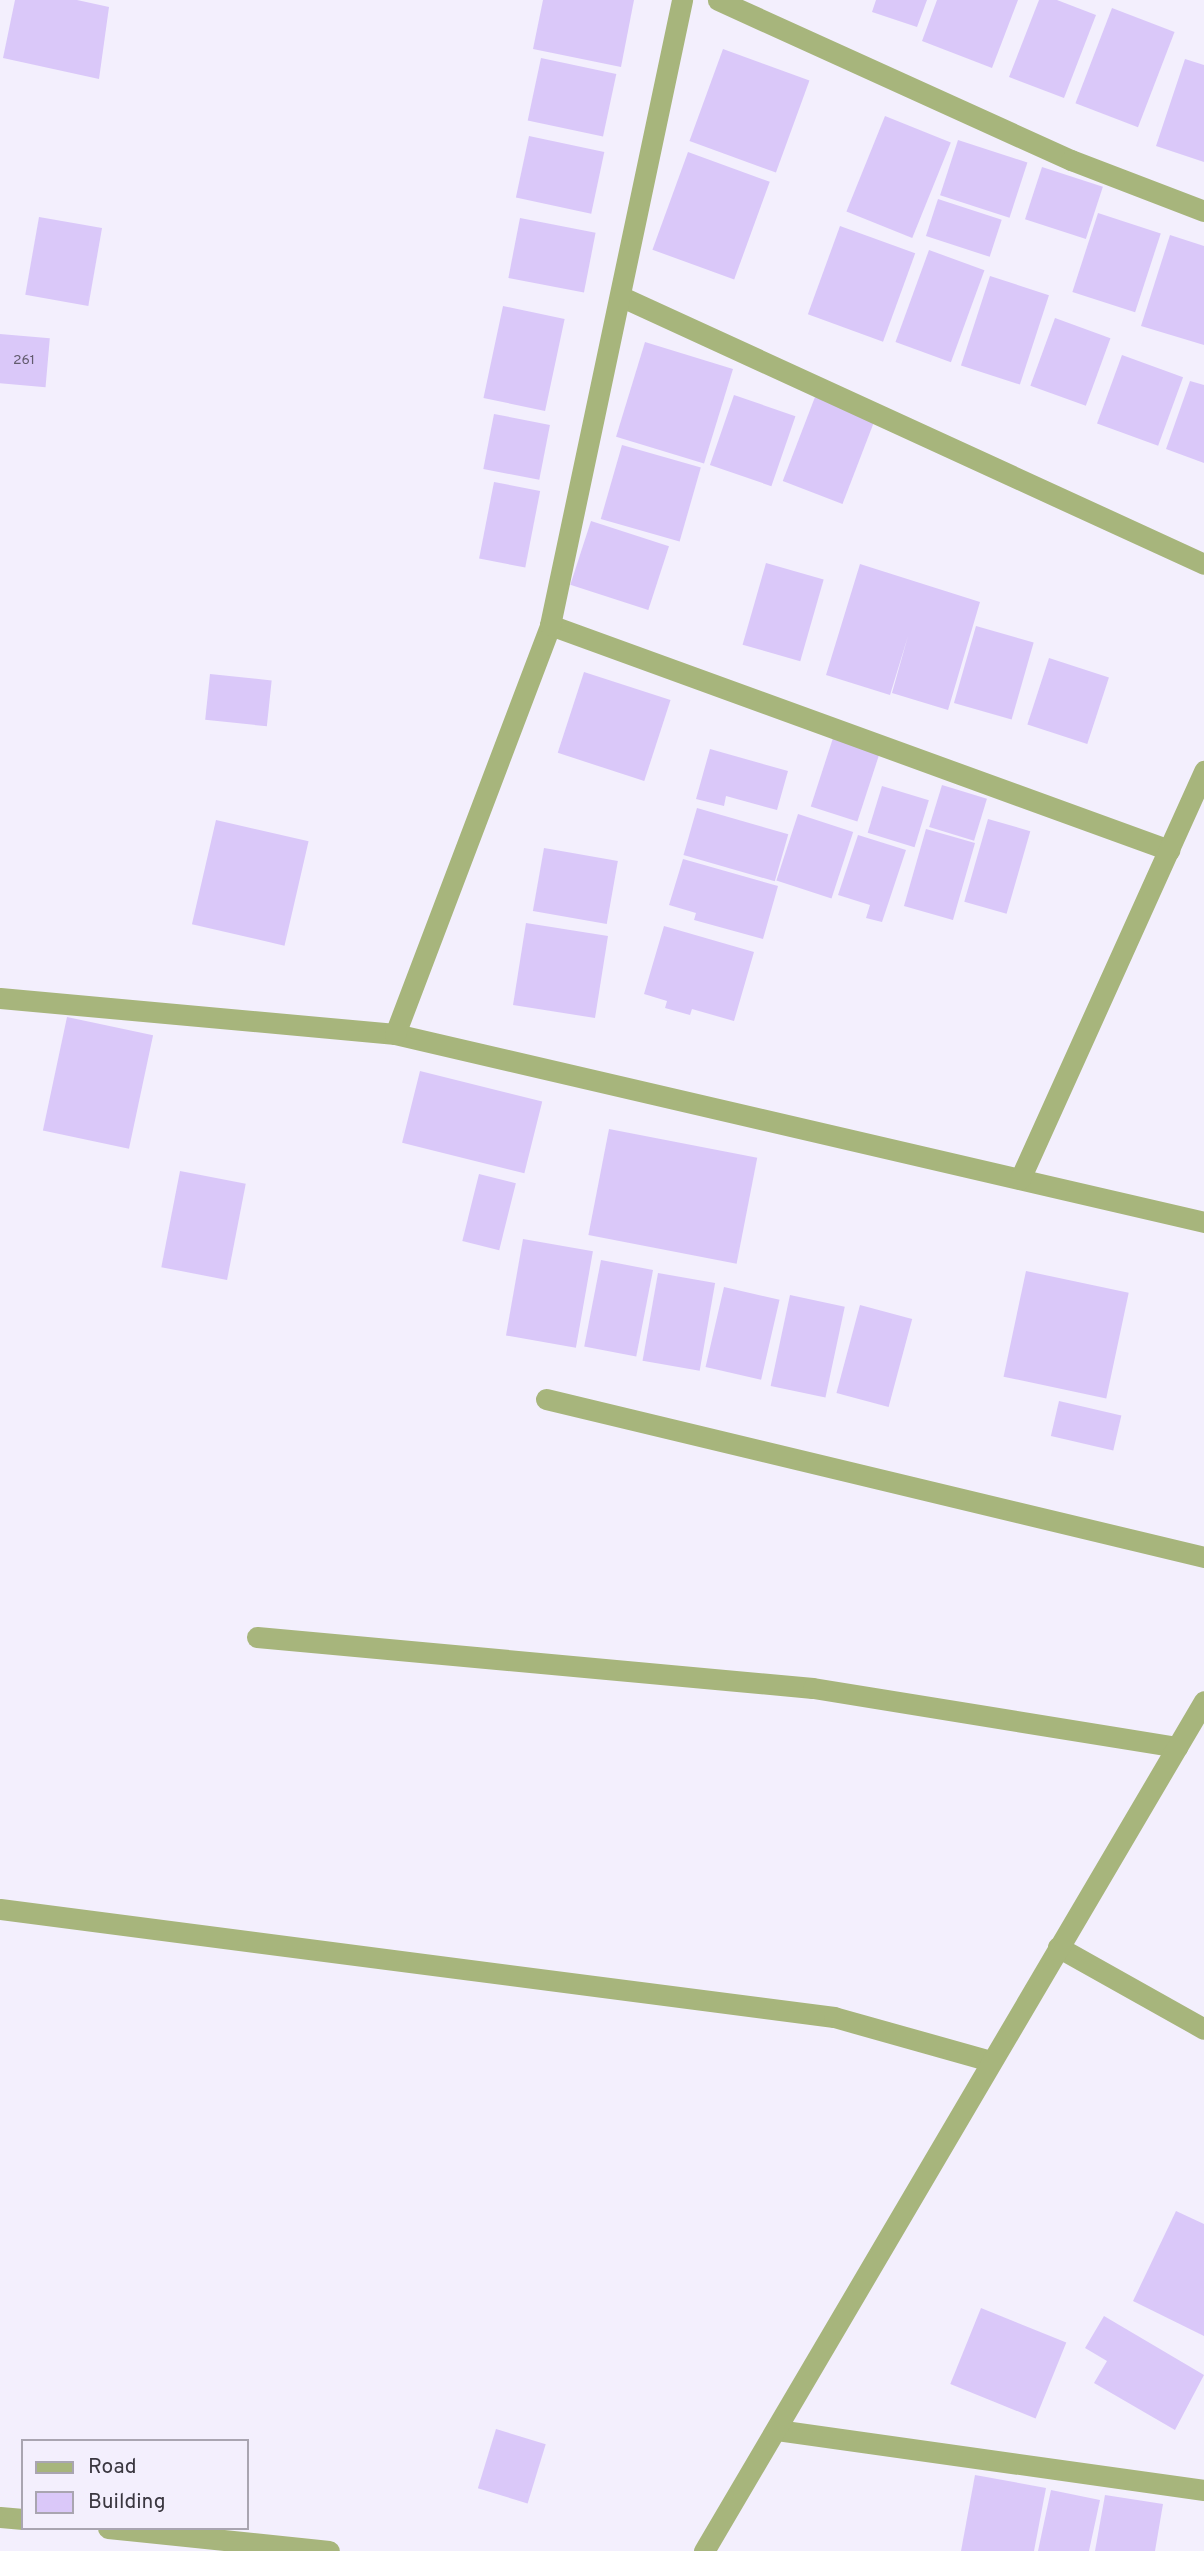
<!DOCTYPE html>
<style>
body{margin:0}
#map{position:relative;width:1204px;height:2551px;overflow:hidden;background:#f3effd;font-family:Overpass,sans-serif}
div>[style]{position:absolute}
.building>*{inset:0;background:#dac8f9;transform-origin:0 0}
.minor>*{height:21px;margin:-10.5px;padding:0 10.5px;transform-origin:10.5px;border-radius:10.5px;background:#a7b57c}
span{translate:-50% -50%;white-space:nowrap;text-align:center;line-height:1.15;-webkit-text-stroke:7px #f3effd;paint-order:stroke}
.number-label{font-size:14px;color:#625b6e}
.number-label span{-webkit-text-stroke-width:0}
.legend{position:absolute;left:21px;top:2439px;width:228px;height:91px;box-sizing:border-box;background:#f3effd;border:2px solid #a9a5b1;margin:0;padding:9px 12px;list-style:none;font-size:21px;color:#3a3740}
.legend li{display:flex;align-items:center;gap:14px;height:35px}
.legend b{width:35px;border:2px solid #a9a5b1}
</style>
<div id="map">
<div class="building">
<div style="clip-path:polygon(15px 0,77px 0,109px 7px,99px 79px,3px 58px)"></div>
<div style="clip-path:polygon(543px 0,634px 0,621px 67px,533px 49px)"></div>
<div style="clip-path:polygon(876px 0,927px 0,917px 27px,872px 12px)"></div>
<div style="clip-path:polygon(937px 0,1018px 0,992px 68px,922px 41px)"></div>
<div style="clip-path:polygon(1039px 0,1057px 0,1096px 15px,1064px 98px,1009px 77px)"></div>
<div style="left:1112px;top:8px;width:67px;height:102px;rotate:21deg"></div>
<div style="left:723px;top:49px;width:92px;height:98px;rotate:20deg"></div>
<div style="left:541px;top:58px;width:77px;height:64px;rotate:12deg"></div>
<div style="clip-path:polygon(1185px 59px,1204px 65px,1204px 162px,1156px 146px)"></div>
<div style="left:885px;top:116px;width:71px;height:103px;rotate:22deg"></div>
<div style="left:529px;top:136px;width:77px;height:63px;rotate:12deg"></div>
<div style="left:958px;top:140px;width:73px;height:58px;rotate:18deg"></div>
<div style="left:688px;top:152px;width:87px;height:104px;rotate:20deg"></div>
<div style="left:1042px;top:167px;width:64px;height:55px;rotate:18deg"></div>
<div style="left:938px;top:199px;width:67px;height:39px;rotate:18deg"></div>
<div style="left:1098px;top:213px;width:66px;height:83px;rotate:18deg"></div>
<div style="left:39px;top:217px;width:64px;height:79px;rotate:10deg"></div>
<div style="left:520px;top:218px;width:77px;height:61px;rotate:11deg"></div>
<div style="left:840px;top:226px;width:80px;height:94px;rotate:20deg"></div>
<div style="clip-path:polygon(1170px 235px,1204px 246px,1204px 345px,1141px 326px)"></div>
<div style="left:929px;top:250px;width:59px;height:98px;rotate:20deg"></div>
<div style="left:990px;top:276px;width:62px;height:94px;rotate:18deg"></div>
<div style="left:503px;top:306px;width:63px;height:94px;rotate:12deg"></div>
<div style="left:1055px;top:318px;width:59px;height:72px;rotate:20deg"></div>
<div style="left:0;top:334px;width:50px;height:49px;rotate:5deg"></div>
<div style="left:645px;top:342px;width:92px;height:99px;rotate:17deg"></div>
<div style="left:1122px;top:355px;width:65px;height:73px;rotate:20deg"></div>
<div style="clip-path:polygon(1190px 381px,1204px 385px,1204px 463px,1166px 449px)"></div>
<div style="left:734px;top:395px;width:65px;height:74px;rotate:19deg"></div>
<div style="left:815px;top:397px;width:64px;height:90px;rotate:21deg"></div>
<div style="left:494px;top:414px;width:57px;height:56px;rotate:11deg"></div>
<div style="left:622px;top:445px;width:82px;height:77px;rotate:16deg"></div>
<div style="left:494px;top:482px;width:47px;height:78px;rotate:11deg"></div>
<div style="left:591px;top:521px;width:82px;height:67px;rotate:18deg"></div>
<div style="left:766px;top:563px;width:60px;height:85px;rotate:16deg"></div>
<div style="clip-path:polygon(860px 564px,980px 602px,948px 710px,892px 693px,908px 636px,890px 695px,826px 675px)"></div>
<div style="left:976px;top:626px;width:60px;height:80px;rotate:16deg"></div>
<div style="left:1049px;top:658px;width:63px;height:70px;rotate:18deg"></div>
<div style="left:584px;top:672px;width:91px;height:85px;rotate:18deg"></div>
<div style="left:210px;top:674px;width:62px;height:46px;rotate:6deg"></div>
<div style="left:833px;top:738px;width:49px;height:72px;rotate:18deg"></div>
<div style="clip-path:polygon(710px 749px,788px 771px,777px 810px,726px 796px,724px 806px,696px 799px)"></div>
<div style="left:942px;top:785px;width:47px;height:44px;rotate:17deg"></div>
<div style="left:882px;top:786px;width:49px;height:49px;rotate:17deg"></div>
<div style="left:697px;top:808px;width:95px;height:49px;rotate:16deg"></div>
<div style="left:798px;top:814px;width:58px;height:70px;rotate:18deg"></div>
<div style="left:988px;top:819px;width:44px;height:86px;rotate:16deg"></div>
<div style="left:216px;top:820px;width:95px;height:107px;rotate:13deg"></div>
<div style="left:926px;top:829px;width:51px;height:80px;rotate:16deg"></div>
<div style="clip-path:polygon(858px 835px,906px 850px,882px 922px,866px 918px,870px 905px,838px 895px)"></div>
<div style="left:544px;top:848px;width:75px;height:64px;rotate:10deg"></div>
<div style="clip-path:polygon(683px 859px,778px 886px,763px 939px,694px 920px,696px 913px,669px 905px)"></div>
<div style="left:526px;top:923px;width:83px;height:83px;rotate:9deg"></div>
<div style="clip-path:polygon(664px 926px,754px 952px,734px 1021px,692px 1009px,690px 1015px,665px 1008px,667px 1001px,644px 994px)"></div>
<div style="left:67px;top:1017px;width:88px;height:116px;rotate:12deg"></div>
<div style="left:420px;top:1071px;width:126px;height:74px;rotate:14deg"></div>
<div style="left:609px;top:1129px;width:151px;height:108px;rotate:11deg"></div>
<div style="left:180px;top:1171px;width:67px;height:98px;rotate:11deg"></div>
<div style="left:479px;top:1174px;width:38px;height:69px;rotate:14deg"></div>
<div style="left:523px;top:1239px;width:71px;height:98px;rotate:10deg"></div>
<div style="left:601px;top:1260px;width:53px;height:88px;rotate:11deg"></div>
<div style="left:1026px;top:1271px;width:105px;height:108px;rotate:12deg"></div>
<div style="left:658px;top:1273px;width:58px;height:89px;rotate:10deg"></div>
<div style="left:724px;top:1287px;width:57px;height:82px;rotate:13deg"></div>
<div style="left:790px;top:1295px;width:56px;height:93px;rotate:12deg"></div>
<div style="left:860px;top:1305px;width:54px;height:91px;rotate:15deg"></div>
<div style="left:1059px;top:1401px;width:64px;height:36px;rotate:13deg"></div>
<div style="clip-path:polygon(1176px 2211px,1204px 2224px,1204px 2336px,1133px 2301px)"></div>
<div style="left:981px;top:2308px;width:92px;height:82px;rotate:22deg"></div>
<div style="clip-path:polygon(1104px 2316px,1204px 2375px,1175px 2430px,1094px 2383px,1107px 2361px,1085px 2348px)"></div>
<div style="left:496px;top:2429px;width:52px;height:62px;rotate:17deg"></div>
<div style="clip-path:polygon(975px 2475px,1046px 2488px,1034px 2551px,961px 2551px)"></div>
<div style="clip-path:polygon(1051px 2490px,1100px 2500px,1089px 2551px,1038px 2551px)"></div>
<div style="clip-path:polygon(1105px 2495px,1163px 2504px,1155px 2551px,1095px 2551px)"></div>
</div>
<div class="minor">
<div style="left:718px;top:0;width:388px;rotate:24.4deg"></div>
<div style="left:1071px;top:160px;width:142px;rotate:21deg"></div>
<div style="left:622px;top:297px;width:640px;rotate:24.64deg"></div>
<div style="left:550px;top:625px;width:659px;rotate:19.98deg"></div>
<div style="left:0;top:998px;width:397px;rotate:5.2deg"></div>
<div style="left:395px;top:1034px;width:831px;rotate:13.08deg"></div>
<div style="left:395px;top:1034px;width:437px;rotate:-69.2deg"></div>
<div style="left:550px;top:625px;width:639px;rotate:-78.07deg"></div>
<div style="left:1020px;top:1179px;width:448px;rotate:-65.7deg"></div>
<div style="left:546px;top:1399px;width:677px;rotate:13.5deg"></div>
<div style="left:257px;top:1637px;width:558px;rotate:5.24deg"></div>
<div style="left:813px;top:1688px;width:369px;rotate:9.2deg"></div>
<div style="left:0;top:1909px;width:841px;rotate:7.38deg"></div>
<div style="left:834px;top:2017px;width:163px;rotate:15.7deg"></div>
<div style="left:1058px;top:1947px;width:167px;rotate:29.3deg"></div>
<div style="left:777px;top:2430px;width:431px;rotate:8deg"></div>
<div style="left:0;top:2517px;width:23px;rotate:5deg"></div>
<div style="left:108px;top:2528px;width:222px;rotate:5.9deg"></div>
<div style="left:704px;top:2551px;width:986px;rotate:-59.53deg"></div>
</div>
<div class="number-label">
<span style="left:24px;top:361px">261</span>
</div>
<ul class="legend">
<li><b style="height:9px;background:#a7b57c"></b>Road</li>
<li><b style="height:19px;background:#dac8f9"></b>Building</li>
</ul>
</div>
